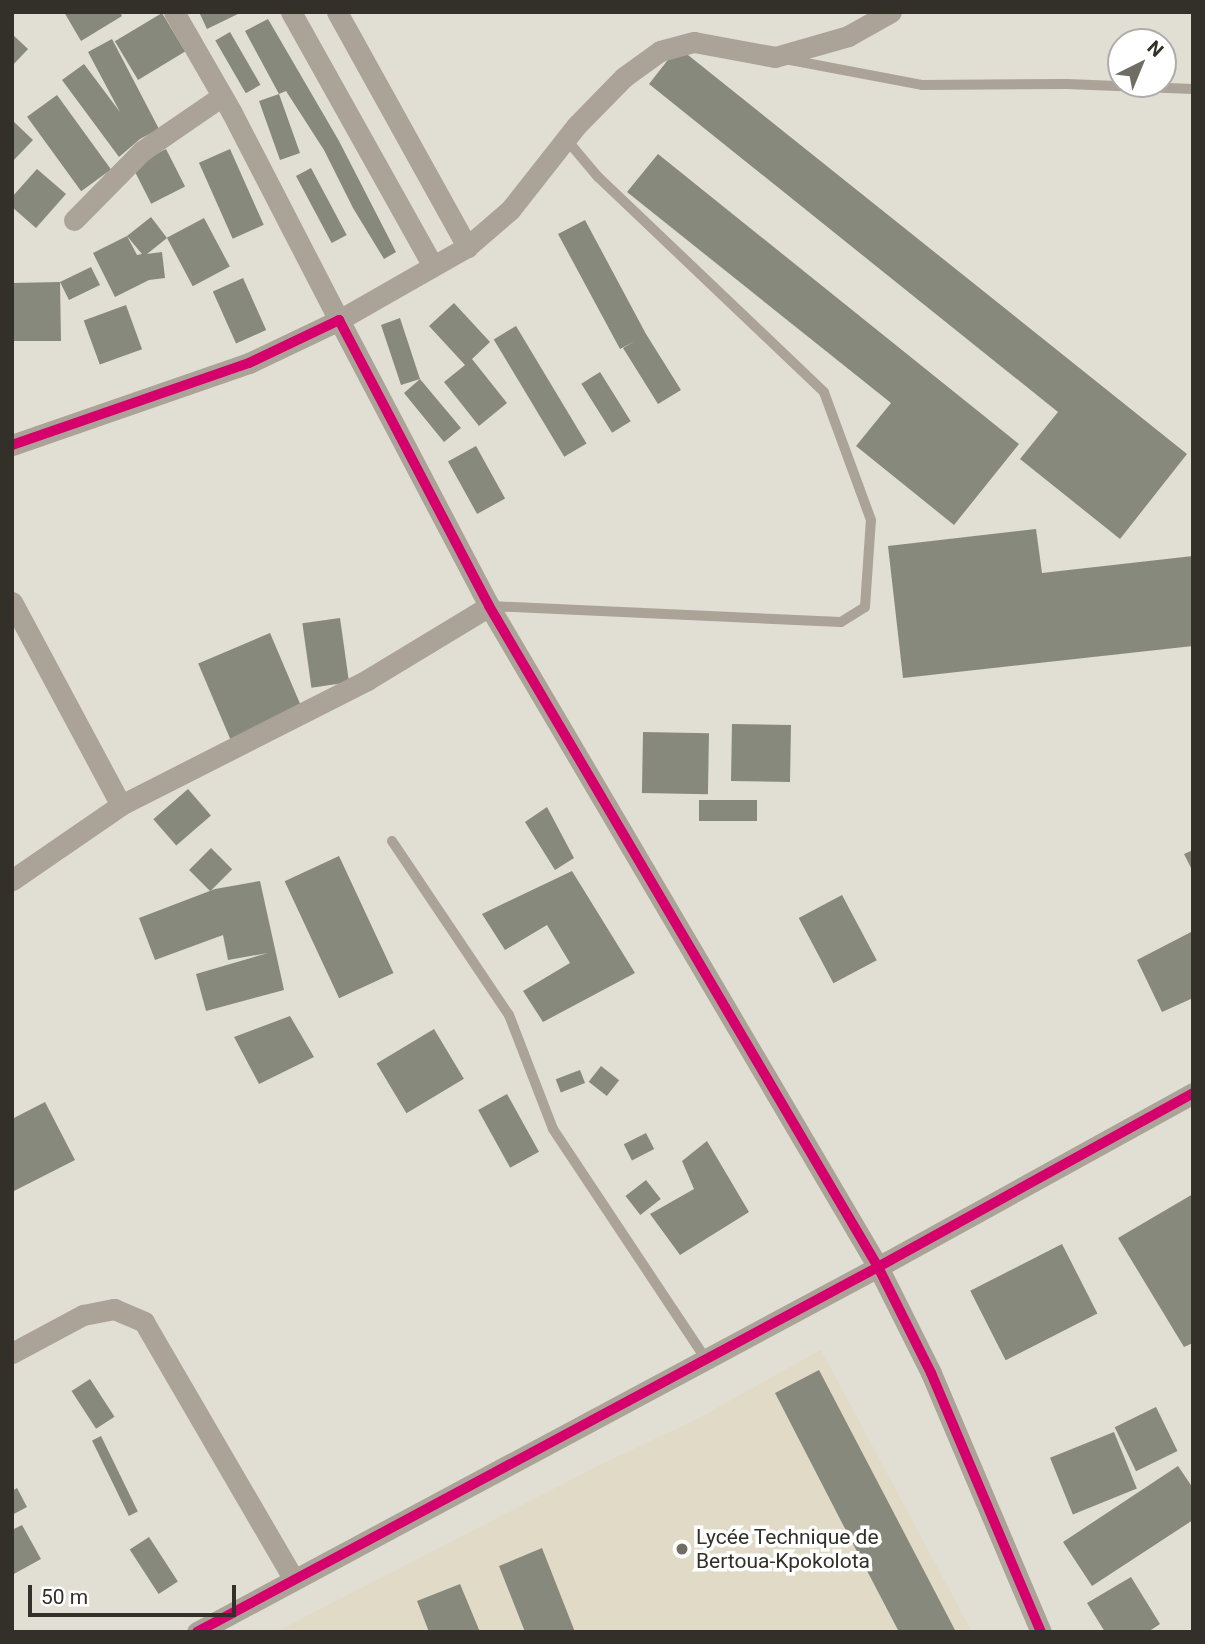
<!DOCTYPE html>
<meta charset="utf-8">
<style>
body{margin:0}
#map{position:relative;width:1205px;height:1644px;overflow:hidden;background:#e1ded3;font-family:Roboto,sans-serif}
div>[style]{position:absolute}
.built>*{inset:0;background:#e0dac6}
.building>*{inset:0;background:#88897d;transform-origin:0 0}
.service>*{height:10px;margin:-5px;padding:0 5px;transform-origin:5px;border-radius:5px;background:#aba298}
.minor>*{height:21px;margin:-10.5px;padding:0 10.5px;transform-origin:10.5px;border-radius:10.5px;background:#aba298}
.cycleway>*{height:10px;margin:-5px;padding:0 5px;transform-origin:5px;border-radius:5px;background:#d6006c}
.dots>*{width:19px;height:19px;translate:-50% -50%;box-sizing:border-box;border:4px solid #fff;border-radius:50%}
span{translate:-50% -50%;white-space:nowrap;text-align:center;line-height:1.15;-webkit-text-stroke:7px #fff;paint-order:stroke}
.poi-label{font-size:21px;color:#323028}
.left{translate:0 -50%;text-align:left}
.frame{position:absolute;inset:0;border:14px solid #323028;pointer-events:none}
.north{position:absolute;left:1107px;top:28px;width:70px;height:70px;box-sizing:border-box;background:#fff;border:2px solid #adaca9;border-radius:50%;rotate:43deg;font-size:19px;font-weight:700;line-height:28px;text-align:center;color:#323028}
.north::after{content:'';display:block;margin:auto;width:24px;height:32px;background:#6f6d64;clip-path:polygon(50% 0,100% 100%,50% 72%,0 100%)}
.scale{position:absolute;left:28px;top:1585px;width:208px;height:32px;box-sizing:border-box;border:4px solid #323028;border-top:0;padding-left:9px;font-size:21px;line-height:24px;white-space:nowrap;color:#323028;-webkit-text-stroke:5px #fff;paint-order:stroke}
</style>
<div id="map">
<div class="built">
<div style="clip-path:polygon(821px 1350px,972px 1632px,276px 1632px,598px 1466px,697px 1419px)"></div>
</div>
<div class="building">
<div style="clip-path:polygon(64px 12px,120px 12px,122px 16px,81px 41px)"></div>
<div style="clip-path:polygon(199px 12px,242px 12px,207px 29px)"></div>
<div style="left:162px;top:13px;width:45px;height:55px;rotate:59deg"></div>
<div style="clip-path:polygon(268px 19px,339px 141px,396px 252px,384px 259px,353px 208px,324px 150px,286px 91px,279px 94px,300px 153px,280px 160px,259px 101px,279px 94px,245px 31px)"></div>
<div style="left:230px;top:32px;width:61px;height:17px;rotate:60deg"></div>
<div style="clip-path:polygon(12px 34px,28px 49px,12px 66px)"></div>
<div style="clip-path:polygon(112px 39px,159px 129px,140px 139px,119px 157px,62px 80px,84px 64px,120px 112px,88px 52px)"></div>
<div style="clip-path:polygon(678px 47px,1187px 454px,1120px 539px,1020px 459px,1058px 412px,649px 84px)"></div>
<div style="left:57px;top:95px;width:92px;height:37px;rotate:54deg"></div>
<div style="clip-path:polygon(12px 120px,33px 140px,12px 162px)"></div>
<div style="left:166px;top:149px;width:42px;height:38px;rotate:63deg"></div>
<div style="left:230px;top:149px;width:83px;height:34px;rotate:66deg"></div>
<div style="clip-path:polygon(658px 154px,1019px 444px,954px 525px,856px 446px,891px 403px,627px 192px)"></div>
<div style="left:311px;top:168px;width:76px;height:17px;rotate:62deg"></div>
<div style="clip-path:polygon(37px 169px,66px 194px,36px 228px,12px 207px,12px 197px)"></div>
<div style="clip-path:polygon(151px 217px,167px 238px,147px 254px,162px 252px,165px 278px,149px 280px,115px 297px,93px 253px,127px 236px,137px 255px,142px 254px,127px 236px)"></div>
<div style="left:204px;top:218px;width:55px;height:42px;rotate:62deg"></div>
<div style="clip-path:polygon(585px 220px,646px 334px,681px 390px,658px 404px,623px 348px,635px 341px,620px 349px,558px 234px)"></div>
<div style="clip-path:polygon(91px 267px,100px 285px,69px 300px,60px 282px,61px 341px,12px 341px,12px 283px,60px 282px)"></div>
<div style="left:243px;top:278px;width:57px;height:33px;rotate:66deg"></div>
<div style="clip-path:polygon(454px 303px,490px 342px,472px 359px,507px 403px,479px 426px,444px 382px,465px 365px,429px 326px)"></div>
<div style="left:126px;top:305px;width:47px;height:45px;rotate:70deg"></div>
<div style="clip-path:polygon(400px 318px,420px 379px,461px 428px,444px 442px,404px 393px,420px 379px,401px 385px,381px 325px)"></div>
<div style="left:516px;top:326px;width:137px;height:26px;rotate:59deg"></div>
<div style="left:600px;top:372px;width:58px;height:22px;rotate:58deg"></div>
<div style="left:476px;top:446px;width:60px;height:32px;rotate:61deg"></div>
<div style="clip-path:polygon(1036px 529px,1042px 573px,1193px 556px,1193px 646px,903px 678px,888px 546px)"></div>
<div style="left:340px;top:618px;width:65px;height:38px;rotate:82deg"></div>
<div style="left:270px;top:633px;width:84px;height:78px;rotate:67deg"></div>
<div style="left:732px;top:724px;width:59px;height:57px;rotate:1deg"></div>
<div style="left:643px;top:732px;width:66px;height:61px;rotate:1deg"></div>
<div style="left:188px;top:789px;width:35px;height:46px;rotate:49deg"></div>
<div style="left:757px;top:800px;width:21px;height:58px;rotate:90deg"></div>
<div style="clip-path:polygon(547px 807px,574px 858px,555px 870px,525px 822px)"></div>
<div style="left:211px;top:848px;width:30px;height:31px;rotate:45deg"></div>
<div style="clip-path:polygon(1193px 850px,1193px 872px,1184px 854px)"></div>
<div style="left:339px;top:856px;width:129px;height:60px;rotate:65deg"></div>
<div style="clip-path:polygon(572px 871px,635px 973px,543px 1022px,523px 991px,570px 963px,547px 925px,505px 950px,482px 914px)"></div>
<div style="clip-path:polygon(260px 881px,284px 990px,206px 1011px,196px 974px,268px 953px,228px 960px,223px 935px,155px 960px,139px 918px,215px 889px)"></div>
<div style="left:842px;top:895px;width:74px;height:49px;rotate:62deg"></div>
<div style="clip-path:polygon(1193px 931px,1193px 998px,1162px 1012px,1137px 960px)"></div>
<div style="clip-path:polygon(290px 1016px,314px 1057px,259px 1084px,234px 1037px)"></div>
<div style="left:434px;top:1029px;width:58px;height:67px;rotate:59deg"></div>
<div style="left:601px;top:1066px;width:23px;height:20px;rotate:38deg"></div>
<div style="left:580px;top:1070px;width:14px;height:26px;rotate:69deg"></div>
<div style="left:507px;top:1094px;width:66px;height:33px;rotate:61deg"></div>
<div style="clip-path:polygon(45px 1102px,75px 1160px,12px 1192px,12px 1119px)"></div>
<div style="left:646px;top:1133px;width:18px;height:25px;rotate:63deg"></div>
<div style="clip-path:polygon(707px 1141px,749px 1212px,680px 1255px,650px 1214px,694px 1189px,682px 1161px)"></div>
<div style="left:646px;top:1180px;width:24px;height:26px;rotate:52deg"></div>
<div style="clip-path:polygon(1193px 1194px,1193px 1343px,1184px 1347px,1118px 1238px)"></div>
<div style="left:1062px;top:1244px;width:78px;height:103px;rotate:63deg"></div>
<div style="clip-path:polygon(819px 1370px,885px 1496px,956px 1632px,899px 1632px,840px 1519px,775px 1393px)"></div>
<div style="left:90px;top:1379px;width:45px;height:22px;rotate:57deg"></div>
<div style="left:1156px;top:1407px;width:49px;height:46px;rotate:64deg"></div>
<div style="left:1114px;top:1432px;width:61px;height:69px;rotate:68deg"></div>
<div style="left:101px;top:1436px;width:84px;height:10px;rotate:64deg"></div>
<div style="clip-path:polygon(1178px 1466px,1193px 1488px,1193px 1520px,1092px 1586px,1063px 1542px)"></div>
<div style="clip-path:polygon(17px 1488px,27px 1507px,12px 1515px,12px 1491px)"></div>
<div style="clip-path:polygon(22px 1525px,41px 1559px,12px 1575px,12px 1530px)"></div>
<div style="left:149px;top:1537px;width:53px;height:23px;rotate:57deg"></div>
<div style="clip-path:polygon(542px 1548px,575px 1632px,525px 1632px,499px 1566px)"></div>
<div style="clip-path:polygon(1131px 1577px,1160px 1624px,1148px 1632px,1105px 1632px,1087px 1603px)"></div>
<div style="clip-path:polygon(460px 1584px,480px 1632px,429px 1632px,417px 1601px)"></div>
</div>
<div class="service">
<div style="left:785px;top:59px;width:139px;rotate:10.7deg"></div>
<div style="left:922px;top:85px;width:145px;rotate:-0.4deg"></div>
<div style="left:1067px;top:84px;width:126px;rotate:2.3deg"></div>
<div style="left:489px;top:606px;width:352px;rotate:2.6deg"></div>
<div style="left:841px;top:622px;width:28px;rotate:-32deg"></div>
<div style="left:865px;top:607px;width:87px;rotate:-86.1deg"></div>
<div style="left:871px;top:520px;width:136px;rotate:-110.2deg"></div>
<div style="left:824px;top:392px;width:312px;rotate:-136.4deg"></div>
<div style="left:598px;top:177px;width:50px;rotate:-130.1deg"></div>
<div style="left:392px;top:841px;width:210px;rotate:56.1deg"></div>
<div style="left:509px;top:1015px;width:122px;rotate:68.9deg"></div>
<div style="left:553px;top:1129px;width:276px;rotate:56.4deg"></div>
</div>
<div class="minor">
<div style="left:174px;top:12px;width:116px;rotate:60.1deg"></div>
<div style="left:232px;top:113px;width:233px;rotate:62.7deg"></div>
<div style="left:339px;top:320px;width:147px;rotate:-29.7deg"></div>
<div style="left:467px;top:247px;width:57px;rotate:-40.7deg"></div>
<div style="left:510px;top:210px;width:108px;rotate:-51.8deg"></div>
<div style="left:577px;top:125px;width:67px;rotate:-45.6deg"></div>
<div style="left:624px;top:77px;width:44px;rotate:-35.8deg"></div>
<div style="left:660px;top:51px;width:35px;rotate:-15deg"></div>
<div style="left:694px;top:42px;width:82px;rotate:10.5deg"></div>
<div style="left:775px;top:57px;width:76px;rotate:-16deg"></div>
<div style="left:848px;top:36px;width:49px;rotate:-29.2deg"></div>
<div style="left:291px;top:12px;width:291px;rotate:60.8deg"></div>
<div style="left:337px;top:12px;width:269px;rotate:61deg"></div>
<div style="left:74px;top:220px;width:97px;rotate:-45.4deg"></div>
<div style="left:142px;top:151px;width:97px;rotate:-34.5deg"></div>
<div style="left:12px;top:445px;width:251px;rotate:-19.1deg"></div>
<div style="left:249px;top:363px;width:100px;rotate:-25.5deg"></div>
<div style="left:339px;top:320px;width:323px;rotate:62.3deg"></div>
<div style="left:489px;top:606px;width:767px;rotate:59.52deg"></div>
<div style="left:878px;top:1267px;width:119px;rotate:63.4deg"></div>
<div style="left:931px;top:1373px;width:281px;rotate:67deg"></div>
<div style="left:12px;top:602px;width:230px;rotate:61.8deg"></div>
<div style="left:12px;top:880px;width:132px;rotate:-34.5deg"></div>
<div style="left:121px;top:805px;width:276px;rotate:-26.9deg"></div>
<div style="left:367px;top:680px;width:143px;rotate:-31.2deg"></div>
<div style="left:12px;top:1353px;width:81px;rotate:-28.2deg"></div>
<div style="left:83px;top:1315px;width:32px;rotate:-11deg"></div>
<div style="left:114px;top:1309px;width:33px;rotate:23deg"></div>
<div style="left:144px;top:1322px;width:298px;rotate:59.8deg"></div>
<div style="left:197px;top:1632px;width:773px;rotate:-28.19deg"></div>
<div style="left:878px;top:1267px;width:360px;rotate:-28.9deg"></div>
</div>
<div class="cycleway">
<div style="left:12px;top:445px;width:251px;rotate:-19.1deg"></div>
<div style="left:249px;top:363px;width:100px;rotate:-25.5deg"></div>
<div style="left:339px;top:320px;width:323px;rotate:62.3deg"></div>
<div style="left:489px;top:606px;width:767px;rotate:59.52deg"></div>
<div style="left:878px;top:1267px;width:119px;rotate:63.4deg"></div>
<div style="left:931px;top:1373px;width:281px;rotate:67deg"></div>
<div style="left:197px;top:1632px;width:773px;rotate:-28.19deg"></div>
<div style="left:878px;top:1267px;width:360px;rotate:-28.9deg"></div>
</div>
<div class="dots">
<div style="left:682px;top:1549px;background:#6f6d64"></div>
</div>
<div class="poi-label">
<span class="left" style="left:696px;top:1549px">Lycée Technique de<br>Bertoua-Kpokolota</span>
</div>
<div class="frame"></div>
<div class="north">N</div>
<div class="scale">50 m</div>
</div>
